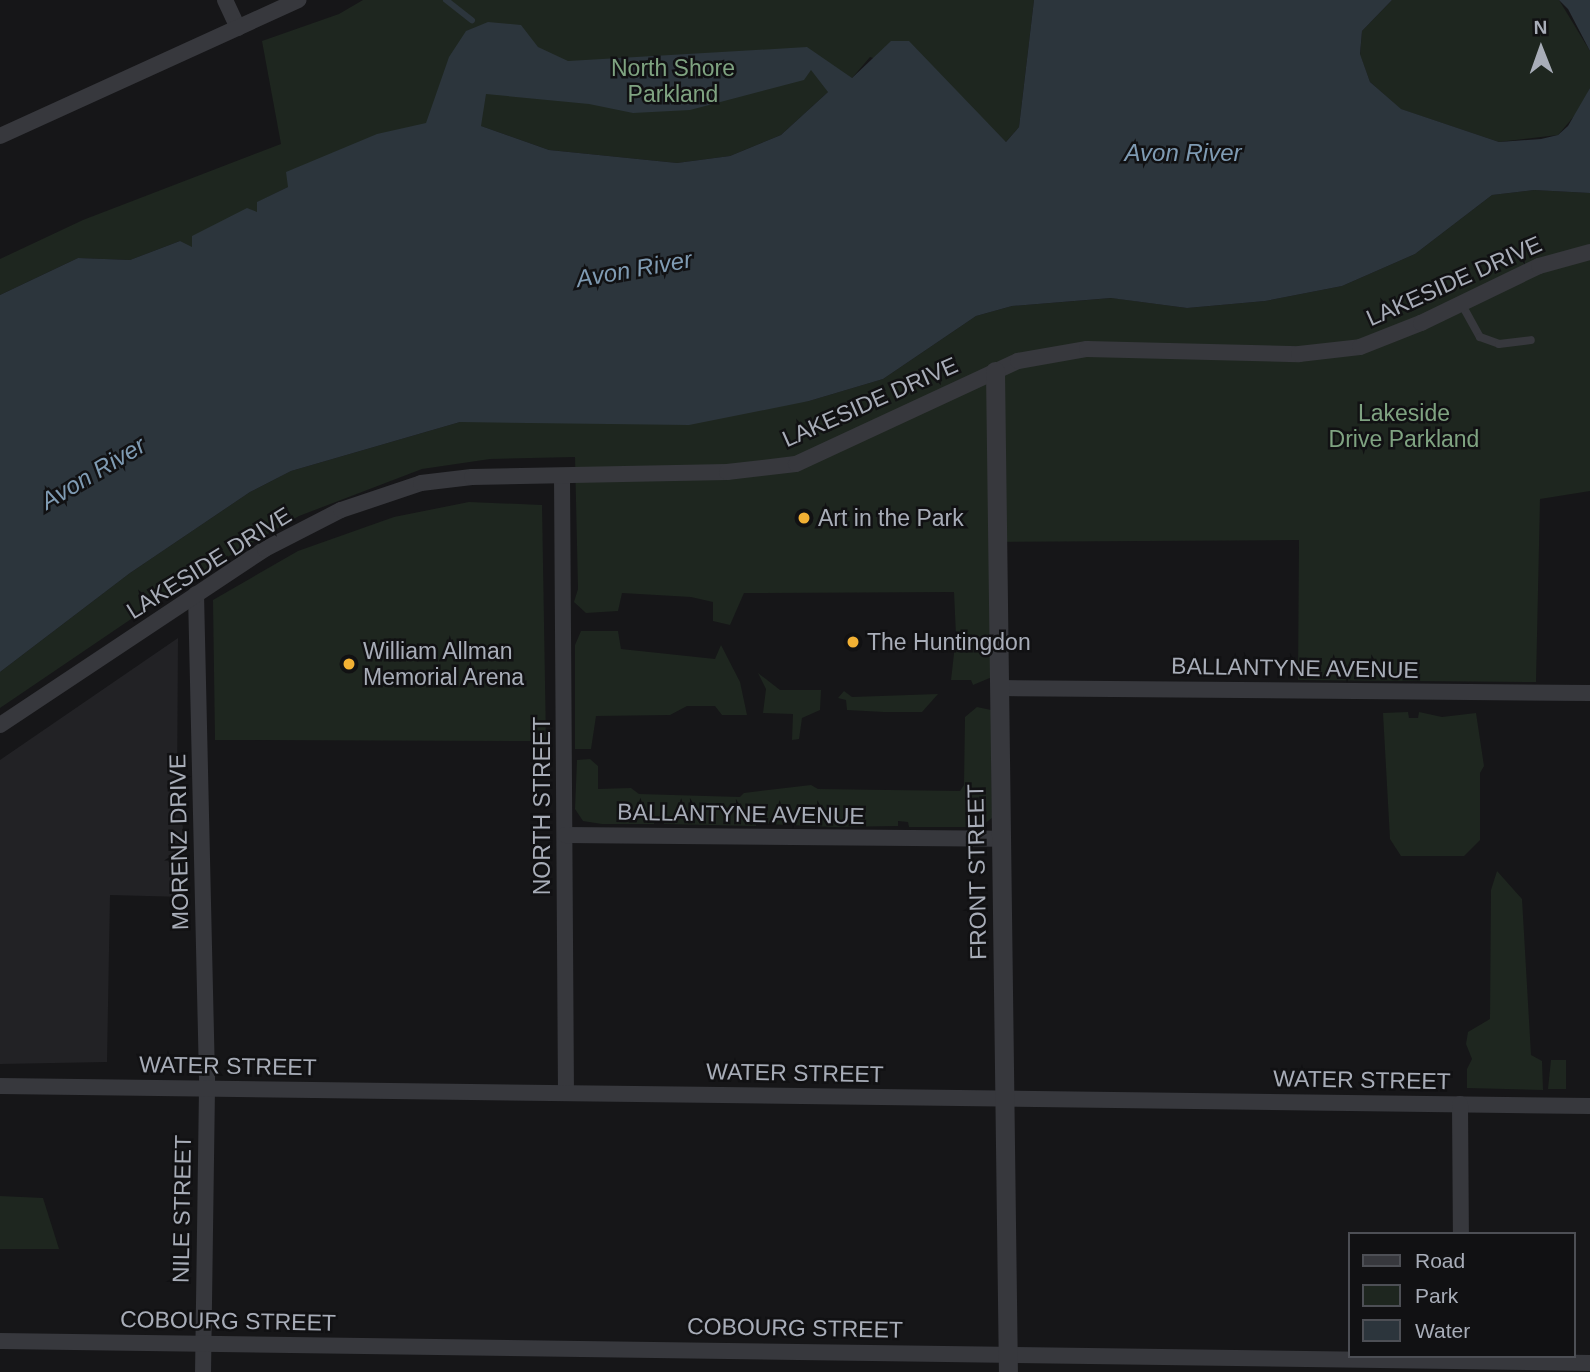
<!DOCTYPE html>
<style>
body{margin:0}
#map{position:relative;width:1590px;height:1372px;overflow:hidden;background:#161618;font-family:Arial,sans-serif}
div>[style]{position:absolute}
.built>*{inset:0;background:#222225}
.green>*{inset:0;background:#1e261f}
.water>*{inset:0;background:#2c353c}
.stream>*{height:6px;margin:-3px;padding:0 3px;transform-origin:3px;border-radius:3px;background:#2c353c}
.service>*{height:8px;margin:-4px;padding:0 4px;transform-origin:4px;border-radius:4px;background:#37383d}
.minor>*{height:16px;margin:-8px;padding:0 8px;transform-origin:8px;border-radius:8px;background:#37383d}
.tertiary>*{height:19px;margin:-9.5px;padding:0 9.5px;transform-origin:9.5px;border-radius:9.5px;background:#37383d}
.dots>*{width:19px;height:19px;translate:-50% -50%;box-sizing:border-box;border:4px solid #111113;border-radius:50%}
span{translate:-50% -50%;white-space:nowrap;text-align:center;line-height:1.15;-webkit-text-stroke:5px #111113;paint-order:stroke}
.park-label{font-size:23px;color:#7fa381}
.street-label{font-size:23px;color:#a8adb8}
.poi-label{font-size:23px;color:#a8adb8}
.left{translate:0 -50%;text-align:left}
.water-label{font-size:24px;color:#7f9bb3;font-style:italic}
.legend{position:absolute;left:1348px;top:1232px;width:228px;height:126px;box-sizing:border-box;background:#111113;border:2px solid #4d4f55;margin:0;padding:9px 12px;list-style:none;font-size:21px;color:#a8adb8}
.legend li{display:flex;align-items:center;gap:14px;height:35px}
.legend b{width:35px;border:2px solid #4d4f55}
.north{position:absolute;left:1506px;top:14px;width:70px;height:70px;-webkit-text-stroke:5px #111113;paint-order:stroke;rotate:359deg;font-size:19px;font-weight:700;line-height:28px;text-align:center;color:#a8adb8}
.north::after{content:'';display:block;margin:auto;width:24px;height:32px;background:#a8adb8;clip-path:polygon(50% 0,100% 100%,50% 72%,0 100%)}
</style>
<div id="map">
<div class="built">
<div style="clip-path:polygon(178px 638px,177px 796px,184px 833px,185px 897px,110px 895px,107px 1062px,0 1064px,0 760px)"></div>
</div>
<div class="green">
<div style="clip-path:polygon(363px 0,1034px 0,1019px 127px,1006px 142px,943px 81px,870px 57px,852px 78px,828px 92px,781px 135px,730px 156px,677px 163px,549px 150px,478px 125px,288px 187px,258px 202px,258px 212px,192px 247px,187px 248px,180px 241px,130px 260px,78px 258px,0 295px,0 259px,83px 220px,281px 144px,262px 41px,339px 14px)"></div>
<div style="clip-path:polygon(1392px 0,1559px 0,1590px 51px,1590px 88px,1581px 108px,1558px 135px,1499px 142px,1400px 109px,1370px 82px,1360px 55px,1362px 31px)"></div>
<div style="clip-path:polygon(1534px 190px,1590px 193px,1590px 491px,1540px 499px,1536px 682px,1298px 680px,1299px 540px,989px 542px,992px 677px,973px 685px,971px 680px,951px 680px,956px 636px,954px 592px,744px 593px,730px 625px,713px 621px,713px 602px,691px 597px,622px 593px,618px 611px,586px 613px,574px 602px,578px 589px,575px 457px,490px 459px,422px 469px,299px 516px,196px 575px,0 708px,0 672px,130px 573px,250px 492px,291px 471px,460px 422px,535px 422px,809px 401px,883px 379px,976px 316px,1012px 306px,1112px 298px,1187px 308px,1265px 301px,1342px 286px,1415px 254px,1492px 195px)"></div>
<div style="clip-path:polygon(469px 502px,542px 505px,546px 741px,215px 740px,213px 600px,298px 551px,394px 517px)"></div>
<div style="clip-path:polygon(581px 631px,618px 631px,621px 649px,715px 659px,721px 645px,740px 682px,747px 715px,722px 715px,715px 706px,687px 706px,670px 715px,596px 716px,591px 749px,575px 749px,575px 645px)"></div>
<div style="clip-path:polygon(758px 673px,780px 690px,821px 690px,820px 710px,802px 718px,799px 739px,792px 740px,793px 714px,763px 713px,766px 689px)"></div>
<div style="clip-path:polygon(844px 691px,852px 697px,938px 694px,922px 712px,884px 712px,847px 710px,846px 700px,838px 698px)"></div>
<div style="clip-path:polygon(977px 707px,991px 710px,992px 818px,980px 827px,909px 827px,908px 822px,898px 821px,898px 826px,835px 827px,766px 824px,766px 818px,756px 818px,756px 826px,664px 824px,663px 817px,655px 817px,654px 824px,602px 824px,583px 821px,575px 809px,577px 760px,590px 759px,598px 766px,598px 789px,631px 788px,639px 794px,740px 797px,744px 793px,811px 785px,818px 789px,960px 791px,964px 785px,965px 717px)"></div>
<div style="clip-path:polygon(1408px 712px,1409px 718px,1418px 718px,1419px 712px,1442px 717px,1476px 713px,1484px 766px,1480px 773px,1480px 840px,1464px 856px,1401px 856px,1390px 839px,1383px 713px)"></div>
<div style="clip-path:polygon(1497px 871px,1522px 899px,1531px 1055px,1542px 1061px,1543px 1090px,1467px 1088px,1467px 1069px,1472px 1059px,1466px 1044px,1468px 1032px,1490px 1019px,1491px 890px)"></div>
<div style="clip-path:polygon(1551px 1060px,1566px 1060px,1566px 1089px,1548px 1089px)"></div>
<div style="clip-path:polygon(0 1196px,43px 1198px,59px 1249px,0 1249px)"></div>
</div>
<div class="water">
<div style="clip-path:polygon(evenodd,1034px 0,1392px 0,1362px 31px,1360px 54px,1370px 82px,1401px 109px,1499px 142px,1541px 139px,1558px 135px,1568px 126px,1590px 88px,1590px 193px,1534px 190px,1492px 195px,1415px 254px,1342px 286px,1265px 301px,1187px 308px,1111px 298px,1012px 306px,976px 316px,883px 379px,809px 401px,689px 425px,460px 422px,291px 471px,250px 492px,130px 573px,0 672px,0 295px,78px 258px,130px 260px,180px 241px,192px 247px,192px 236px,247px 208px,257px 212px,257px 202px,288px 187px,286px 172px,377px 134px,426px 123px,449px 57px,466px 31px,488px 22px,521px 25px,538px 47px,568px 61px,807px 47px,852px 78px,891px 41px,909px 41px,1006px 142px,1019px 127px,1034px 0,811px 70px,828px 92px,781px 135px,730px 156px,677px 163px,549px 150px,481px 126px,486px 94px,589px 104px,633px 113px,690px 110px,804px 80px,811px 70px)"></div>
<div style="clip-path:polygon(1559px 0,1590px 0,1590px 51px,1568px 9px)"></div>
</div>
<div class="stream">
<div style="left:446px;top:0;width:33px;rotate:38deg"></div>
</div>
<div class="service">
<div style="left:1461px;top:303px;width:39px;rotate:61deg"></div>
<div style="left:1480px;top:337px;width:20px;rotate:20deg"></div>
<div style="left:1499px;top:344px;width:32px;rotate:-7deg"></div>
</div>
<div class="minor">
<div style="left:225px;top:0;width:31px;rotate:65deg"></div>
<div style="left:0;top:136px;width:328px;rotate:-24.5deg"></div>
<div style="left:562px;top:476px;width:617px;rotate:89.63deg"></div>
<div style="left:196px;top:594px;width:494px;rotate:88.7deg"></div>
<div style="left:207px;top:1088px;width:284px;rotate:90.8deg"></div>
<div style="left:999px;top:688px;width:591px;rotate:0.48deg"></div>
<div style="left:0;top:725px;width:318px;rotate:-33.6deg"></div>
<div style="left:265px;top:549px;width:85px;rotate:-27.2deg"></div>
<div style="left:341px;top:510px;width:84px;rotate:-18.6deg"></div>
<div style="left:421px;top:483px;width:51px;rotate:-6.7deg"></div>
<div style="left:472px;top:477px;width:255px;rotate:-1.1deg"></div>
<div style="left:727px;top:472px;width:69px;rotate:-6.6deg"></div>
<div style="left:796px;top:464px;width:245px;rotate:-24.9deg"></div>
<div style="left:1018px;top:361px;width:70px;rotate:-9.9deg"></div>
<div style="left:1087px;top:349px;width:212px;rotate:1.4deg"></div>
<div style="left:1299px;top:354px;width:61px;rotate:-6.5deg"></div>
<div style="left:1360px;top:347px;width:66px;rotate:-21.5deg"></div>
<div style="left:1421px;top:323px;width:131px;rotate:-25.8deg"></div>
<div style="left:1539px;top:266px;width:53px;rotate:-15.4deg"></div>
<div style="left:565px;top:835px;width:436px;rotate:0.5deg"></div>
<div style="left:0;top:1086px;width:1590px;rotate:0.72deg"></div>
<div style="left:1460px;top:1104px;width:130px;rotate:89.6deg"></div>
<div style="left:0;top:1341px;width:1590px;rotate:0.79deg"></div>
</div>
<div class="tertiary">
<div style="left:995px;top:371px;width:1001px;rotate:89.26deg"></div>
</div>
<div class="dots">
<div style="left:804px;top:518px;background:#f2b134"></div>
<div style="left:853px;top:642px;background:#f2b134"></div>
<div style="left:349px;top:664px;background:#f2b134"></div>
</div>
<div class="park-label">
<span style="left:673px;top:81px">North Shore<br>Parkland</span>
<span style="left:1404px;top:426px">Lakeside<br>Drive Parkland</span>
</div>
<div class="street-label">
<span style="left:1454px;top:281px;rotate:-24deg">LAKESIDE DRIVE</span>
<span style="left:870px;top:402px;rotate:-24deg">LAKESIDE DRIVE</span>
<span style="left:209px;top:563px;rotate:-32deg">LAKESIDE DRIVE</span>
<span style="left:1295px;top:668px;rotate:1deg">BALLANTYNE AVENUE</span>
<span style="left:542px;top:806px;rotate:-90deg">NORTH STREET</span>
<span style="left:741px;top:814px;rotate:1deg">BALLANTYNE AVENUE</span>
<span style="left:179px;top:842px;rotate:-91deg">MORENZ DRIVE</span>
<span style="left:977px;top:872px;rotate:-91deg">FRONT STREET</span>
<span style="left:228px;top:1066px;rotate:1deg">WATER STREET</span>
<span style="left:795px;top:1073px;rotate:1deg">WATER STREET</span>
<span style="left:1362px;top:1080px;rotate:1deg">WATER STREET</span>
<span style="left:182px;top:1209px;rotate:-89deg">NILE STREET</span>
<span style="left:228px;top:1321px;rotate:1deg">COBOURG STREET</span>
<span style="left:795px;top:1328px;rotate:1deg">COBOURG STREET</span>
</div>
<div class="poi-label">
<span class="left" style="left:818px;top:518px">Art in the Park</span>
<span class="left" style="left:867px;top:642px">The Huntingdon</span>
<span class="left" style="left:363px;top:664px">William Allman<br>Memorial Arena</span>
</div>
<div class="water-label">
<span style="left:1183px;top:153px">Avon River</span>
<span style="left:634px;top:269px;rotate:-10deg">Avon River</span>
<span style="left:93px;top:473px;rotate:-31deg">Avon River</span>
</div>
<ul class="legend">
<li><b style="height:9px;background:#37383d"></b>Road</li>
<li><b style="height:19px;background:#1e261f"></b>Park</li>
<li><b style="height:19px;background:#2c353c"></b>Water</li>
</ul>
<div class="north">N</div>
</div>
